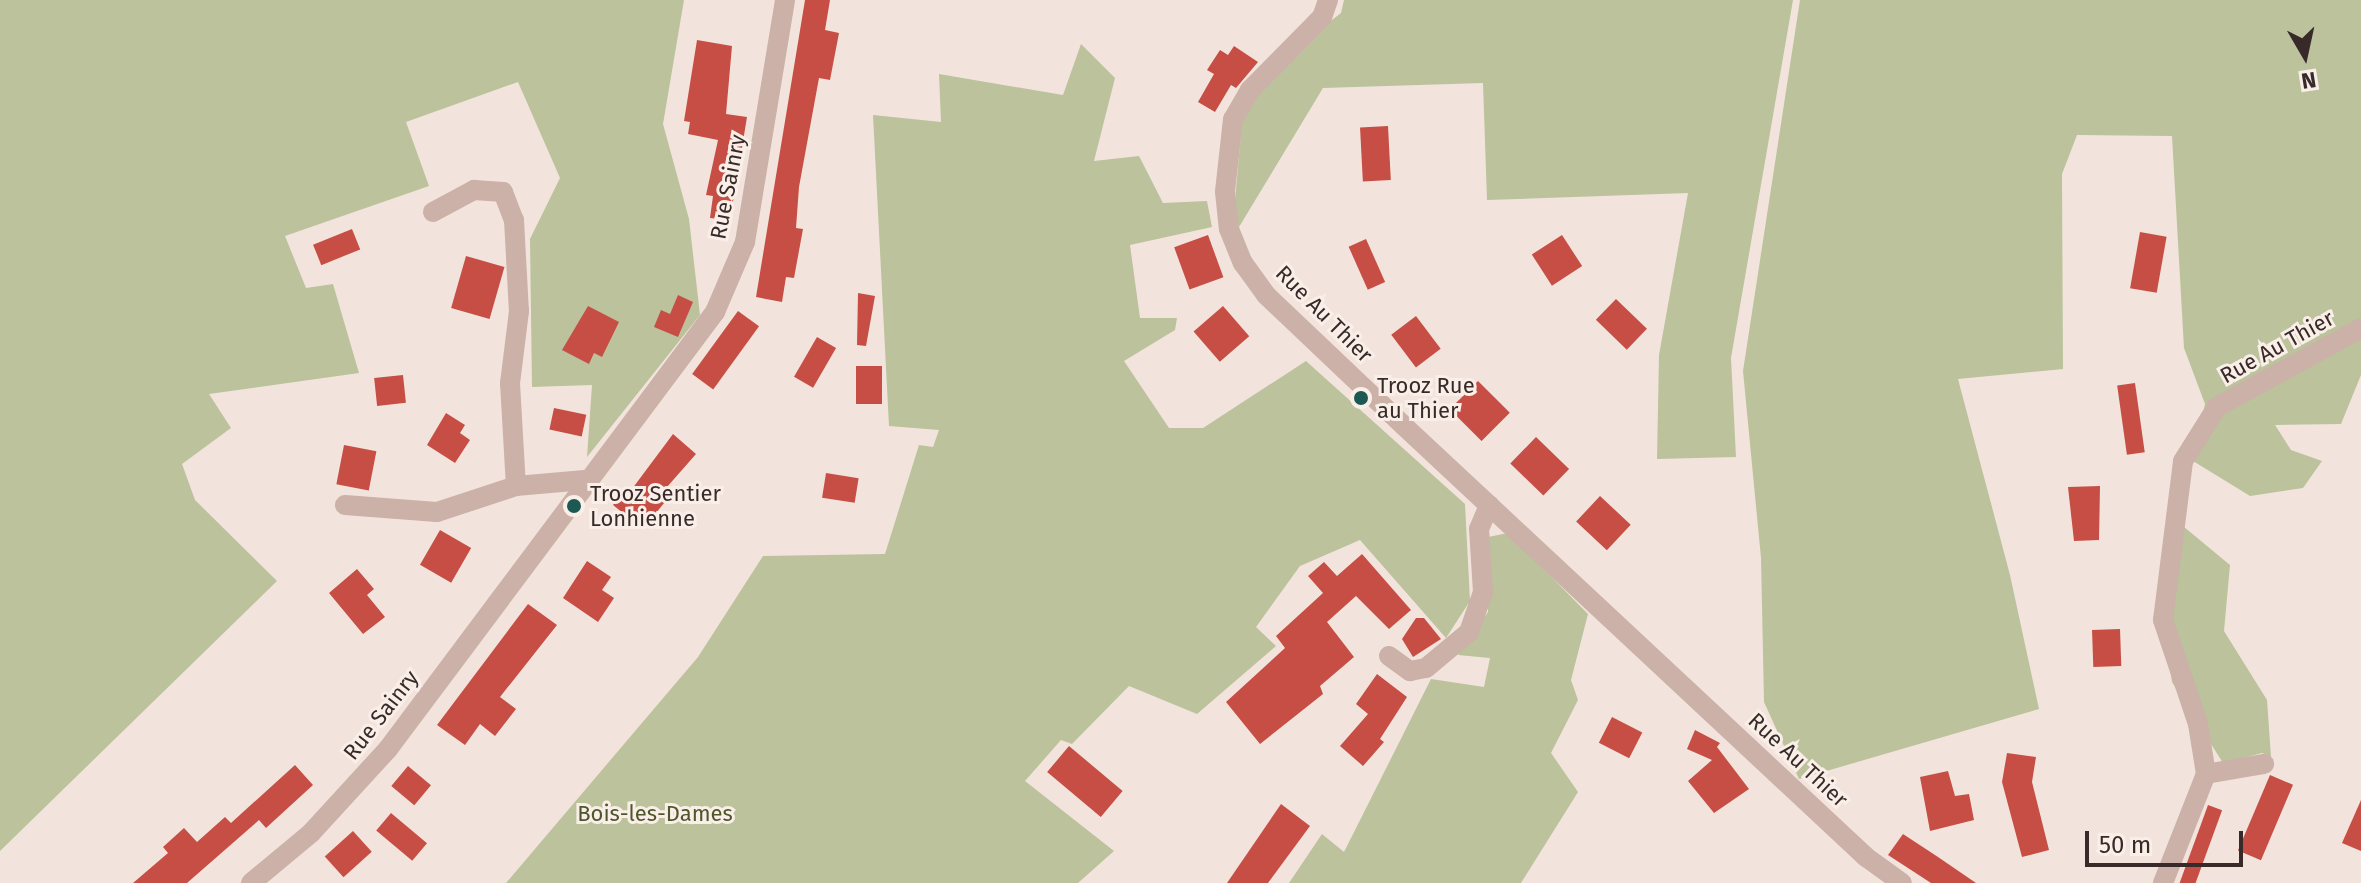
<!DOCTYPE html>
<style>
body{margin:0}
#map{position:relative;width:2361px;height:883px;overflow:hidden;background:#f2e4dc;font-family:"Fira Sans",sans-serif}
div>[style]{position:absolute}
.green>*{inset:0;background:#bbc29c}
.building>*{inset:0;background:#c74e45;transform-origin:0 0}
.minor>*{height:20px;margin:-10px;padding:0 10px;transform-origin:10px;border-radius:10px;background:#cbb1a8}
.tertiary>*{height:20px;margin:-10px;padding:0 10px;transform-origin:10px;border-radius:10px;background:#cbb1a8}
.dots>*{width:22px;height:22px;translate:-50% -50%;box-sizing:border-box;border:4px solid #faefe8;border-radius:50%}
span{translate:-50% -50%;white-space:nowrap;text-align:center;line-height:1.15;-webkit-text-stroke:6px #faefe8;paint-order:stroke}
.street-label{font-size:22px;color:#372a28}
.poi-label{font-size:22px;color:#372a28}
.left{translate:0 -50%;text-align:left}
.park-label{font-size:22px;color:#4e562b}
.north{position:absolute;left:2265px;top:16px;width:80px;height:80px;-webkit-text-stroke:6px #faefe8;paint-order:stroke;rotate:171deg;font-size:22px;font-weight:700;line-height:32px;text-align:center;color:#372a28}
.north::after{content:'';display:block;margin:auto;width:28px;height:36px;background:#372a28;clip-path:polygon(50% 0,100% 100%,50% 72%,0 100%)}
.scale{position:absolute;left:2085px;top:831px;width:158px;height:36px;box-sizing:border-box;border:4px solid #372a28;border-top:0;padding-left:10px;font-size:24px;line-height:28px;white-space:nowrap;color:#372a28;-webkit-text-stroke:6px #faefe8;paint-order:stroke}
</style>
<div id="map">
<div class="green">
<div style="clip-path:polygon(0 0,684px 0,663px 124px,689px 219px,700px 315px,587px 457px,592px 385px,532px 387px,530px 239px,560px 178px,518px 82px,406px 122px,429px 186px,285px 236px,306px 288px,333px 284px,359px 373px,209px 394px,231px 428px,182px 464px,195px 500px,277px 581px,0 851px)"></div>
<div style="clip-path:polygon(1344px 0,1793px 0,1731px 358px,1736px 457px,1657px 459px,1659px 355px,1688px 193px,1487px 200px,1483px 83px,1323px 88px,1239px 227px,1234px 212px,1243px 110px,1306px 40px,1341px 13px)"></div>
<div style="clip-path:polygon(1800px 0,2361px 0,2361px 375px,2341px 424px,2275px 425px,2291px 450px,2322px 461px,2303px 488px,2250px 496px,2193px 461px,2205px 404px,2184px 348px,2172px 136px,2077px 135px,2062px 174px,2063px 369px,1958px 379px,2010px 575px,2039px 709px,1799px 779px,1764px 702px,1761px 558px,1743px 371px)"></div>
<div style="clip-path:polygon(1081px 44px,1115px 78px,1094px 161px,1139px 156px,1163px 203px,1207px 201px,1212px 227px,1130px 245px,1140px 318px,1177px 318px,1175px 330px,1124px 361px,1169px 428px,1203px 428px,1306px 361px,1465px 504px,1470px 601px,1446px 638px,1360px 540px,1300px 566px,1256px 627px,1276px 646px,1197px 714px,1129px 686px,1072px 744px,1061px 740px,1025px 781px,1114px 851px,1078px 883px,506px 883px,698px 657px,763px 556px,885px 554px,919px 445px,933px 447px,939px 430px,889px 426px,873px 115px,941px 122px,939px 74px,1063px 95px)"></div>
<div style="clip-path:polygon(2178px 522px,2230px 565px,2224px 631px,2267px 700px,2271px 757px,2262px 753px,2223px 763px,2172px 682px,2162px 614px)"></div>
<div style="clip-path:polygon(1508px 533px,1588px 614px,1571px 680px,1578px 700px,1551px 753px,1578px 792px,1521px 883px,1289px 883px,1322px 834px,1344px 852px,1431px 679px,1484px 687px,1490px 658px,1458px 655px,1488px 612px,1488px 537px)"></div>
</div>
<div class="building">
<div style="clip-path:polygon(805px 0,830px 0,825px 30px,839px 33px,830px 80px,819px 78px,799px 187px,796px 228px,803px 229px,794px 278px,786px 277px,782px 302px,756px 297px)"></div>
<div style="clip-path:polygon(697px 40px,732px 46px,726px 114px,747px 117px,730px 220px,710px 218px,713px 196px,706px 195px,718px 140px,688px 134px,690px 122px,684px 121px)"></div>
<div style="clip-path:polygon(1234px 46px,1258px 62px,1236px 88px,1231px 85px,1215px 112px,1198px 102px,1214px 74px,1207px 70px,1220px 50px,1228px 55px)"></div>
<div style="left:1388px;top:126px;width:54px;height:28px;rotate:87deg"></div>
<div style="left:352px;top:229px;width:22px;height:42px;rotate:68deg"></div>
<div style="left:2140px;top:232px;width:27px;height:57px;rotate:10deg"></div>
<div style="left:1208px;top:235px;width:45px;height:36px;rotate:70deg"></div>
<div style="left:1562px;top:235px;width:37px;height:36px;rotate:57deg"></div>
<div style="left:1366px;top:239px;width:47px;height:19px;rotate:66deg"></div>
<div style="left:466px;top:256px;width:40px;height:54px;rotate:16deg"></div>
<div style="clip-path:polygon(858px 293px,875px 296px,866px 346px,857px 345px)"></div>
<div style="clip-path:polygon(678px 295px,693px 302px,678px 337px,654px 327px,661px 310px,670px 314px)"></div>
<div style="left:1616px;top:299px;width:43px;height:29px;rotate:44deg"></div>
<div style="clip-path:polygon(588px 306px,619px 322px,602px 357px,594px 353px,589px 364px,562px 350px)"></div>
<div style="left:1223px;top:306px;width:40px;height:39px;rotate:49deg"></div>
<div style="left:738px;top:311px;width:26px;height:78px;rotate:36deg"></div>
<div style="left:1416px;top:316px;width:41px;height:31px;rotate:53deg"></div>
<div style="left:817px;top:337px;width:22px;height:46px;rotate:30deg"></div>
<div style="left:856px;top:366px;width:26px;height:38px"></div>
<div style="left:403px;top:375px;width:28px;height:29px;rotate:84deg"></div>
<div style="left:1478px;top:381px;width:45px;height:40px;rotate:45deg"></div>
<div style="left:2135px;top:383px;width:70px;height:18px;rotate:82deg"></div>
<div style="left:554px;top:408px;width:33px;height:22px;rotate:12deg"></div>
<div style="clip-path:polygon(446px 413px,465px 425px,460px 433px,470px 440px,455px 463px,427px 445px)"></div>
<div style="clip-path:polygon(673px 434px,696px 454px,667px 487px,673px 492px,643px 529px,613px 505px,628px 486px,632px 489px)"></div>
<div style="left:1536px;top:437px;width:46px;height:37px;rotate:44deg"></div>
<div style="left:344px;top:445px;width:33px;height:40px;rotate:11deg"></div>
<div style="left:826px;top:473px;width:33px;height:25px;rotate:9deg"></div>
<div style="clip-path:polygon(2100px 486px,2099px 540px,2074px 541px,2068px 487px)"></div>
<div style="left:1600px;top:496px;width:42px;height:35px;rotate:43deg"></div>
<div style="left:440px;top:530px;width:36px;height:40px;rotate:30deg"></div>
<div style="clip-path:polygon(1362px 554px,1411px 610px,1389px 629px,1356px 596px,1327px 622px,1354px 657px,1320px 686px,1323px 694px,1260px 744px,1226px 702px,1285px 648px,1276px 636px,1323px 593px,1308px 576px,1324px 562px,1337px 576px)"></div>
<div style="clip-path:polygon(587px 561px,611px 577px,602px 590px,614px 598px,598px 622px,563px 598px)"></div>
<div style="clip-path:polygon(357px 569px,374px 589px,367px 595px,385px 617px,363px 634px,329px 593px)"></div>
<div style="clip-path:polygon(528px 604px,557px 625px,500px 697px,516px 709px,495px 736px,480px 724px,465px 745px,437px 725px)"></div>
<div style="clip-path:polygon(1416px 618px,1424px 618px,1441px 639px,1413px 657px,1402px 639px)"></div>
<div style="left:2120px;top:629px;width:37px;height:28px;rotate:88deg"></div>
<div style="clip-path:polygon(1377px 674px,1407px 697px,1380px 739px,1384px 742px,1363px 766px,1340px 746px,1368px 714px,1356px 704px)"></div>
<div style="left:1612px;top:717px;width:34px;height:29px;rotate:27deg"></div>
<div style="clip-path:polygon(1695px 730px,1720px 743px,1717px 747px,1749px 789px,1714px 813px,1688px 781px,1712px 760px,1687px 749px)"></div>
<div style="left:1069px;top:746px;width:70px;height:34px;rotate:40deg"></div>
<div style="clip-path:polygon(2007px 753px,2036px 757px,2032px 782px,2049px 850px,2022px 857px,2002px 782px)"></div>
<div style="clip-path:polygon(295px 765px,313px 785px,266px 828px,259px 820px,187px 883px,133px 883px,168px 853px,163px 847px,184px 828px,197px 842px,225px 817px,231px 823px)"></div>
<div style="left:408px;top:766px;width:30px;height:26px;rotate:40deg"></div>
<div style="clip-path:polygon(1948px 771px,1955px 796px,1969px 794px,1974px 820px,1930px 831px,1920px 777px)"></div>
<div style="left:2270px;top:775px;width:25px;height:82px;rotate:23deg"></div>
<div style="clip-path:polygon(2361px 800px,2361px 851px,2342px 843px)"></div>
<div style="clip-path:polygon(1281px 804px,1310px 826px,1268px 883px,1227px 883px)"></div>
<div style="left:2208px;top:805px;width:15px;height:83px;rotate:20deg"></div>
<div style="left:391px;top:813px;width:47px;height:23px;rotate:40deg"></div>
<div style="left:353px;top:831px;width:28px;height:38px;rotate:48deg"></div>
<div style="clip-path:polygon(1903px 834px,1938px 857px,1976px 883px,1931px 883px,1888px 855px)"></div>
</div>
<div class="minor">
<div style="left:1328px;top:0;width:18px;rotate:109deg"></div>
<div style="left:1322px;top:17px;width:103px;rotate:134.6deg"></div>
<div style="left:1250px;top:90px;width:34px;rotate:120deg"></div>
<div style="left:1233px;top:119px;width:73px;rotate:96.3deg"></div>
<div style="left:1225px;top:192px;width:37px;rotate:84deg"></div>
<div style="left:1229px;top:229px;width:37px;rotate:68deg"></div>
<div style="left:1243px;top:263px;width:39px;rotate:54deg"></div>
<div style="left:1266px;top:295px;width:190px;rotate:43.5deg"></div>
<div style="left:1404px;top:426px;width:632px;rotate:43.01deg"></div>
<div style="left:1866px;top:857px;width:44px;rotate:35.8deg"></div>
<div style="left:433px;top:212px;width:47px;rotate:-28.2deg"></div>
<div style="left:474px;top:190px;width:29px;rotate:4deg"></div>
<div style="left:503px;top:192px;width:30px;rotate:69deg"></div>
<div style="left:514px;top:220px;width:91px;rotate:86.9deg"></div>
<div style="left:519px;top:311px;width:73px;rotate:97.1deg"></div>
<div style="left:510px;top:383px;width:103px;rotate:86.7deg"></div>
<div style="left:345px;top:505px;width:92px;rotate:4.4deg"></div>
<div style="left:437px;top:512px;width:83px;rotate:-18.2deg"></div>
<div style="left:516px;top:486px;width:69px;rotate:-5deg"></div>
<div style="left:1389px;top:656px;width:26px;rotate:36deg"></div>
<div style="left:1410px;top:671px;width:16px;rotate:-11deg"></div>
<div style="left:1426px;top:668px;width:56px;rotate:-39.9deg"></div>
<div style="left:1469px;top:632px;width:42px;rotate:-70.7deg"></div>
<div style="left:1483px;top:592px;width:63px;rotate:-93.6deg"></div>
<div style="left:1479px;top:529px;width:26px;rotate:-67deg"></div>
<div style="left:2206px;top:774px;width:59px;rotate:-9.8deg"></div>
<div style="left:2163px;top:883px;width:117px;rotate:-68.5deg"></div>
<div style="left:2206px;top:774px;width:51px;rotate:-99.1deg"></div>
<div style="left:2198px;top:724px;width:110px;rotate:-108.6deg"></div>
<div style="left:2163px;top:620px;width:160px;rotate:-82.8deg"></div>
<div style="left:2183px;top:461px;width:64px;rotate:-57.8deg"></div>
<div style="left:2217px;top:407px;width:164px;rotate:-28.7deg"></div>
</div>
<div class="tertiary">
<div style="left:251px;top:883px;width:78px;rotate:-39.8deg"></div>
<div style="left:311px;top:833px;width:114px;rotate:-47.5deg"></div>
<div style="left:388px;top:749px;width:546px;rotate:-53.19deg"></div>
<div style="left:715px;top:312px;width:76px;rotate:-66.8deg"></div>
<div style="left:745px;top:242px;width:245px;rotate:-80.6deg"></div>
</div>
<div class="dots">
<div style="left:1361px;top:398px;background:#1d5953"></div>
<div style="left:574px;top:506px;background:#1d5953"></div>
</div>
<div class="street-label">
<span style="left:728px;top:187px;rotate:-79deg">Rue Sainry</span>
<span style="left:1324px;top:314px;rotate:45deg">Rue Au Thier</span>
<span style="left:2277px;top:347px;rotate:-29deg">Rue Au Thier</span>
<span style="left:381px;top:715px;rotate:-52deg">Rue Sainry</span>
<span style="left:1798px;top:760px;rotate:43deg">Rue Au Thier</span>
</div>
<div class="poi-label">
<span class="left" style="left:1377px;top:398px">Trooz Rue<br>au Thier</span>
<span class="left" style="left:590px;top:506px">Trooz Sentier<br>Lonhienne</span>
</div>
<div class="park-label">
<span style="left:655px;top:814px">Bois-les-Dames</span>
</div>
<div class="north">N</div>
<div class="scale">50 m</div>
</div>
